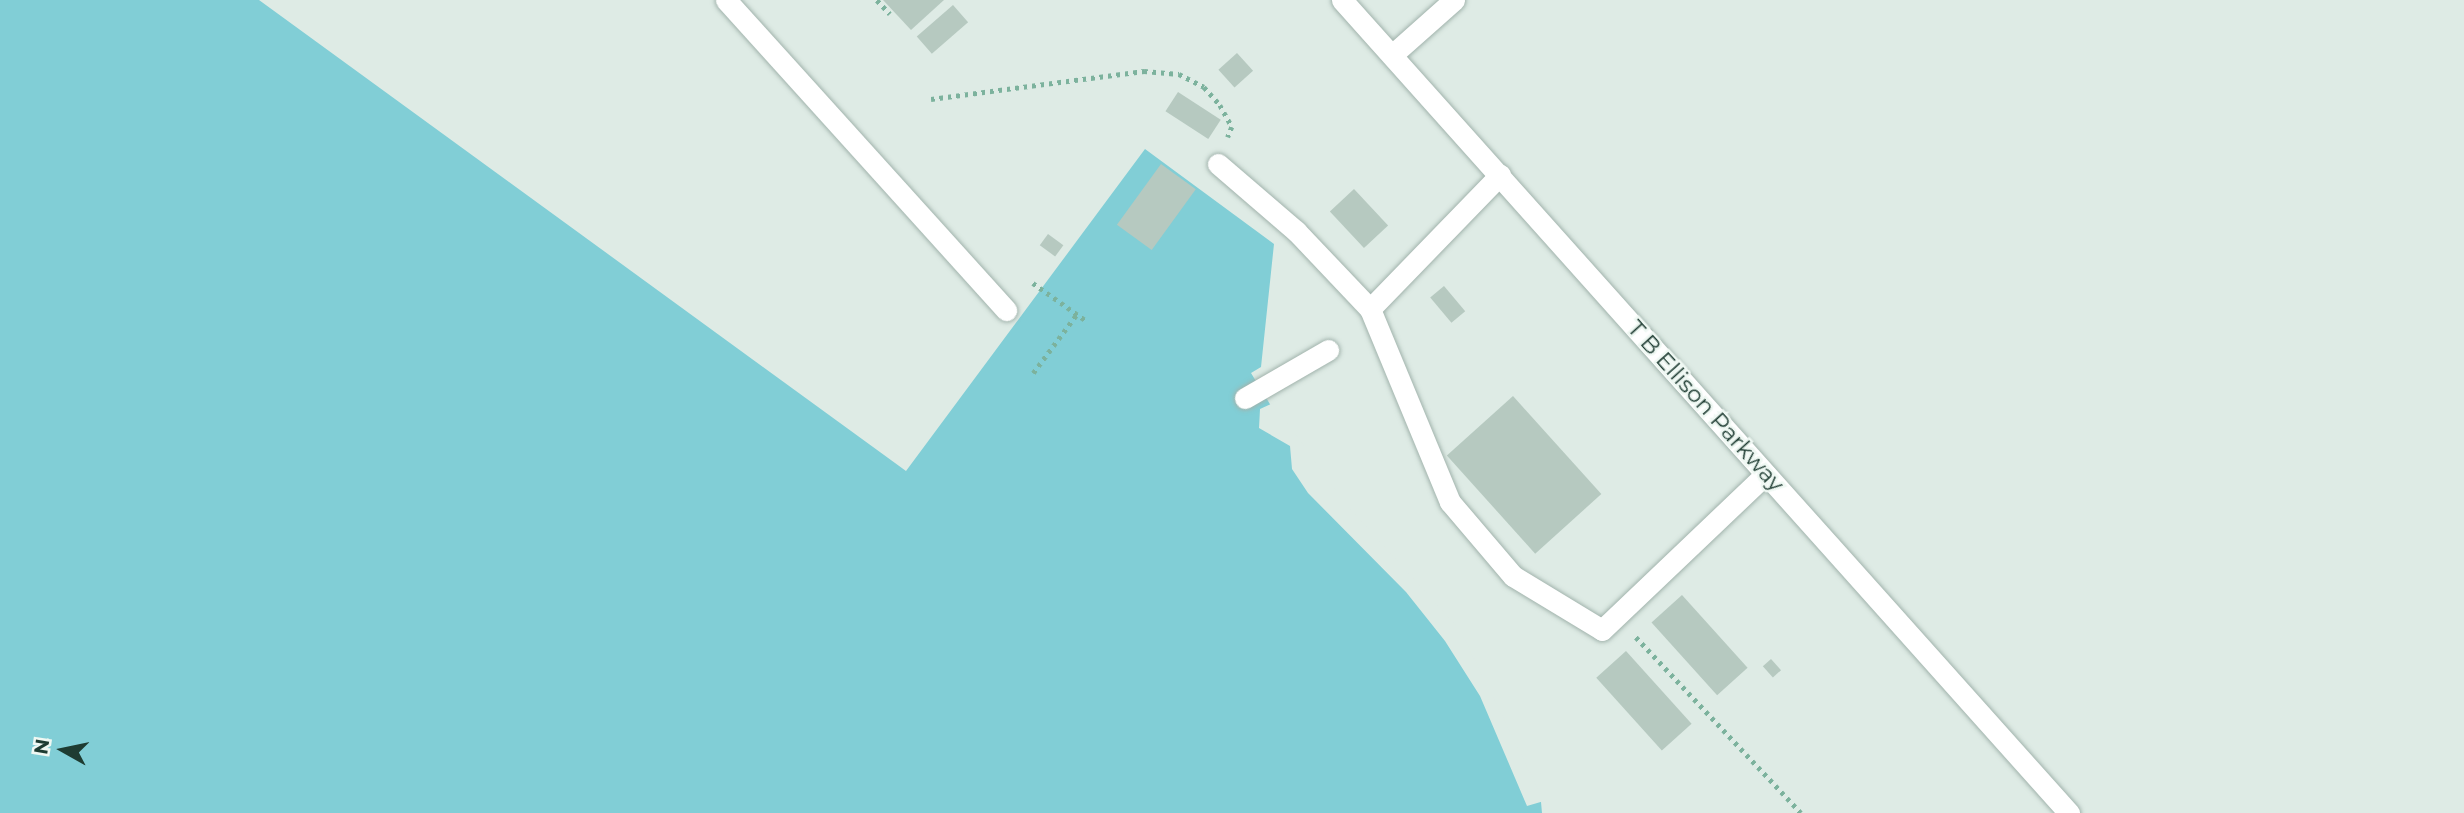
<!DOCTYPE html>
<style>
body{margin:0}
#map{position:relative;width:2464px;height:813px;overflow:hidden;background:#deebe5;font-family:Montserrat,sans-serif}
div>[style]{position:absolute}
.water>*{inset:0;background:#81ced6}
.pier>*{inset:0;background:#deebe5}
.building>*{inset:0;background:#b6c9c0;transform-origin:0 0}
.path>*{height:4.5px;margin-top:-2.25px;transform-origin:0;background:repeating-linear-gradient(90deg,#7cb29d 0 3.5px,transparent 0 8.5px)}
.roads{filter:drop-shadow(0 0 2px #a1b3ac) drop-shadow(0 0 2px #a1b3ac)}
.minor>*{height:21px;margin:-10.5px;padding:0 10.5px;transform-origin:10.5px;border-radius:10.5px;background:#fff}
span{translate:-50% -50%;white-space:nowrap;text-align:center;line-height:1.15;-webkit-text-stroke:5px #eff8f3;paint-order:stroke}
.street-label{font-size:23px;color:#1e3c32}
.north{position:absolute;left:28px;top:715px;width:70px;height:70px;-webkit-text-stroke:5px #eff8f3;paint-order:stroke;rotate:279deg;font-size:19px;font-weight:700;line-height:28px;text-align:center;color:#1e3c32}
.north::after{content:'';display:block;margin:auto;width:24px;height:32px;background:#1e3c32;clip-path:polygon(50% 0,100% 100%,50% 72%,0 100%)}
</style>
<div id="map">
<div class="water">
<div style="clip-path:polygon(0 0,259px 0,906px 471px,1145px 149px,1274px 244px,1261px 367px,1251px 373px,1293px 442px,1341px 504px,1458px 632px,1541px 802px,1542px 813px,0 813px)"></div>
</div>
<div class="pier">
<div style="clip-path:polygon(1273px 403px,1344px 502px,1460px 630px,1544px 801px,1527px 806px,1480px 696px,1445px 641px,1406px 592px,1308px 493px,1292px 469px,1290px 446px,1259px 428px,1260px 409px)"></div>
</div>
<div class="building">
<div style="clip-path:polygon(883px 0,944px 0,911px 30px)"></div>
<div style="left:953px;top:5px;width:23px;height:48px;rotate:49deg"></div>
<div style="left:1237px;top:53px;width:24px;height:25px;rotate:48deg"></div>
<div style="left:1178px;top:92px;width:51px;height:23px;rotate:33deg"></div>
<div style="left:1161px;top:164px;width:43px;height:75px;rotate:36deg"></div>
<div style="left:1354px;top:189px;width:50px;height:33px;rotate:47deg"></div>
<div style="left:1048px;top:234px;width:19px;height:14px;rotate:36deg"></div>
<div style="left:1444px;top:286px;width:33px;height:18px;rotate:50deg"></div>
<div style="left:1513px;top:396px;width:132px;height:89px;rotate:48deg"></div>
<div style="left:1682px;top:595px;width:98px;height:41px;rotate:48deg"></div>
<div style="left:1626px;top:651px;width:98px;height:40px;rotate:48deg"></div>
<div style="left:1771px;top:659px;width:15px;height:11px;rotate:48deg"></div>
</div>
<div class="path">
<div style="left:877px;top:0;width:19px;rotate:47deg"></div>
<div style="left:931px;top:99px;width:215px;rotate:-7.5deg"></div>
<div style="left:1144px;top:71px;width:35px;rotate:5deg"></div>
<div style="left:1179px;top:74px;width:28px;rotate:27deg"></div>
<div style="left:1204px;top:87px;width:24px;rotate:48deg"></div>
<div style="left:1220px;top:105px;width:25px;rotate:61deg"></div>
<div style="left:1232px;top:127px;width:11px;rotate:112deg"></div>
<div style="left:1033px;top:283px;width:67px;rotate:35.3deg"></div>
<div style="left:1033px;top:373px;width:74px;rotate:-53.3deg"></div>
<div style="left:1636px;top:637px;width:241px;rotate:46.8deg"></div>
</div>
<div class="roads">
<div class="minor">
<div style="left:726px;top:0;width:418px;rotate:47.9deg"></div>
<div style="left:1342px;top:0;width:1091px;rotate:48.2deg"></div>
<div style="left:1392px;top:55px;width:83px;rotate:-41.6deg"></div>
<div style="left:1218px;top:164px;width:103px;rotate:40.7deg"></div>
<div style="left:1296px;top:231px;width:108px;rotate:46.5deg"></div>
<div style="left:1370px;top:309px;width:209px;rotate:67.5deg"></div>
<div style="left:1450px;top:502px;width:97px;rotate:49.6deg"></div>
<div style="left:1513px;top:576px;width:104px;rotate:31.2deg"></div>
<div style="left:1602px;top:630px;width:226px;rotate:-43.6deg"></div>
<div style="left:1370px;top:309px;width:187px;rotate:-45.9deg"></div>
<div style="left:1245px;top:398px;width:96px;rotate:-30deg"></div>
</div>
</div>
<div class="street-label">
<span style="left:1706px;top:406px;rotate:48deg">T B Ellison Parkway</span>
</div>
<div class="north">N</div>
</div>
